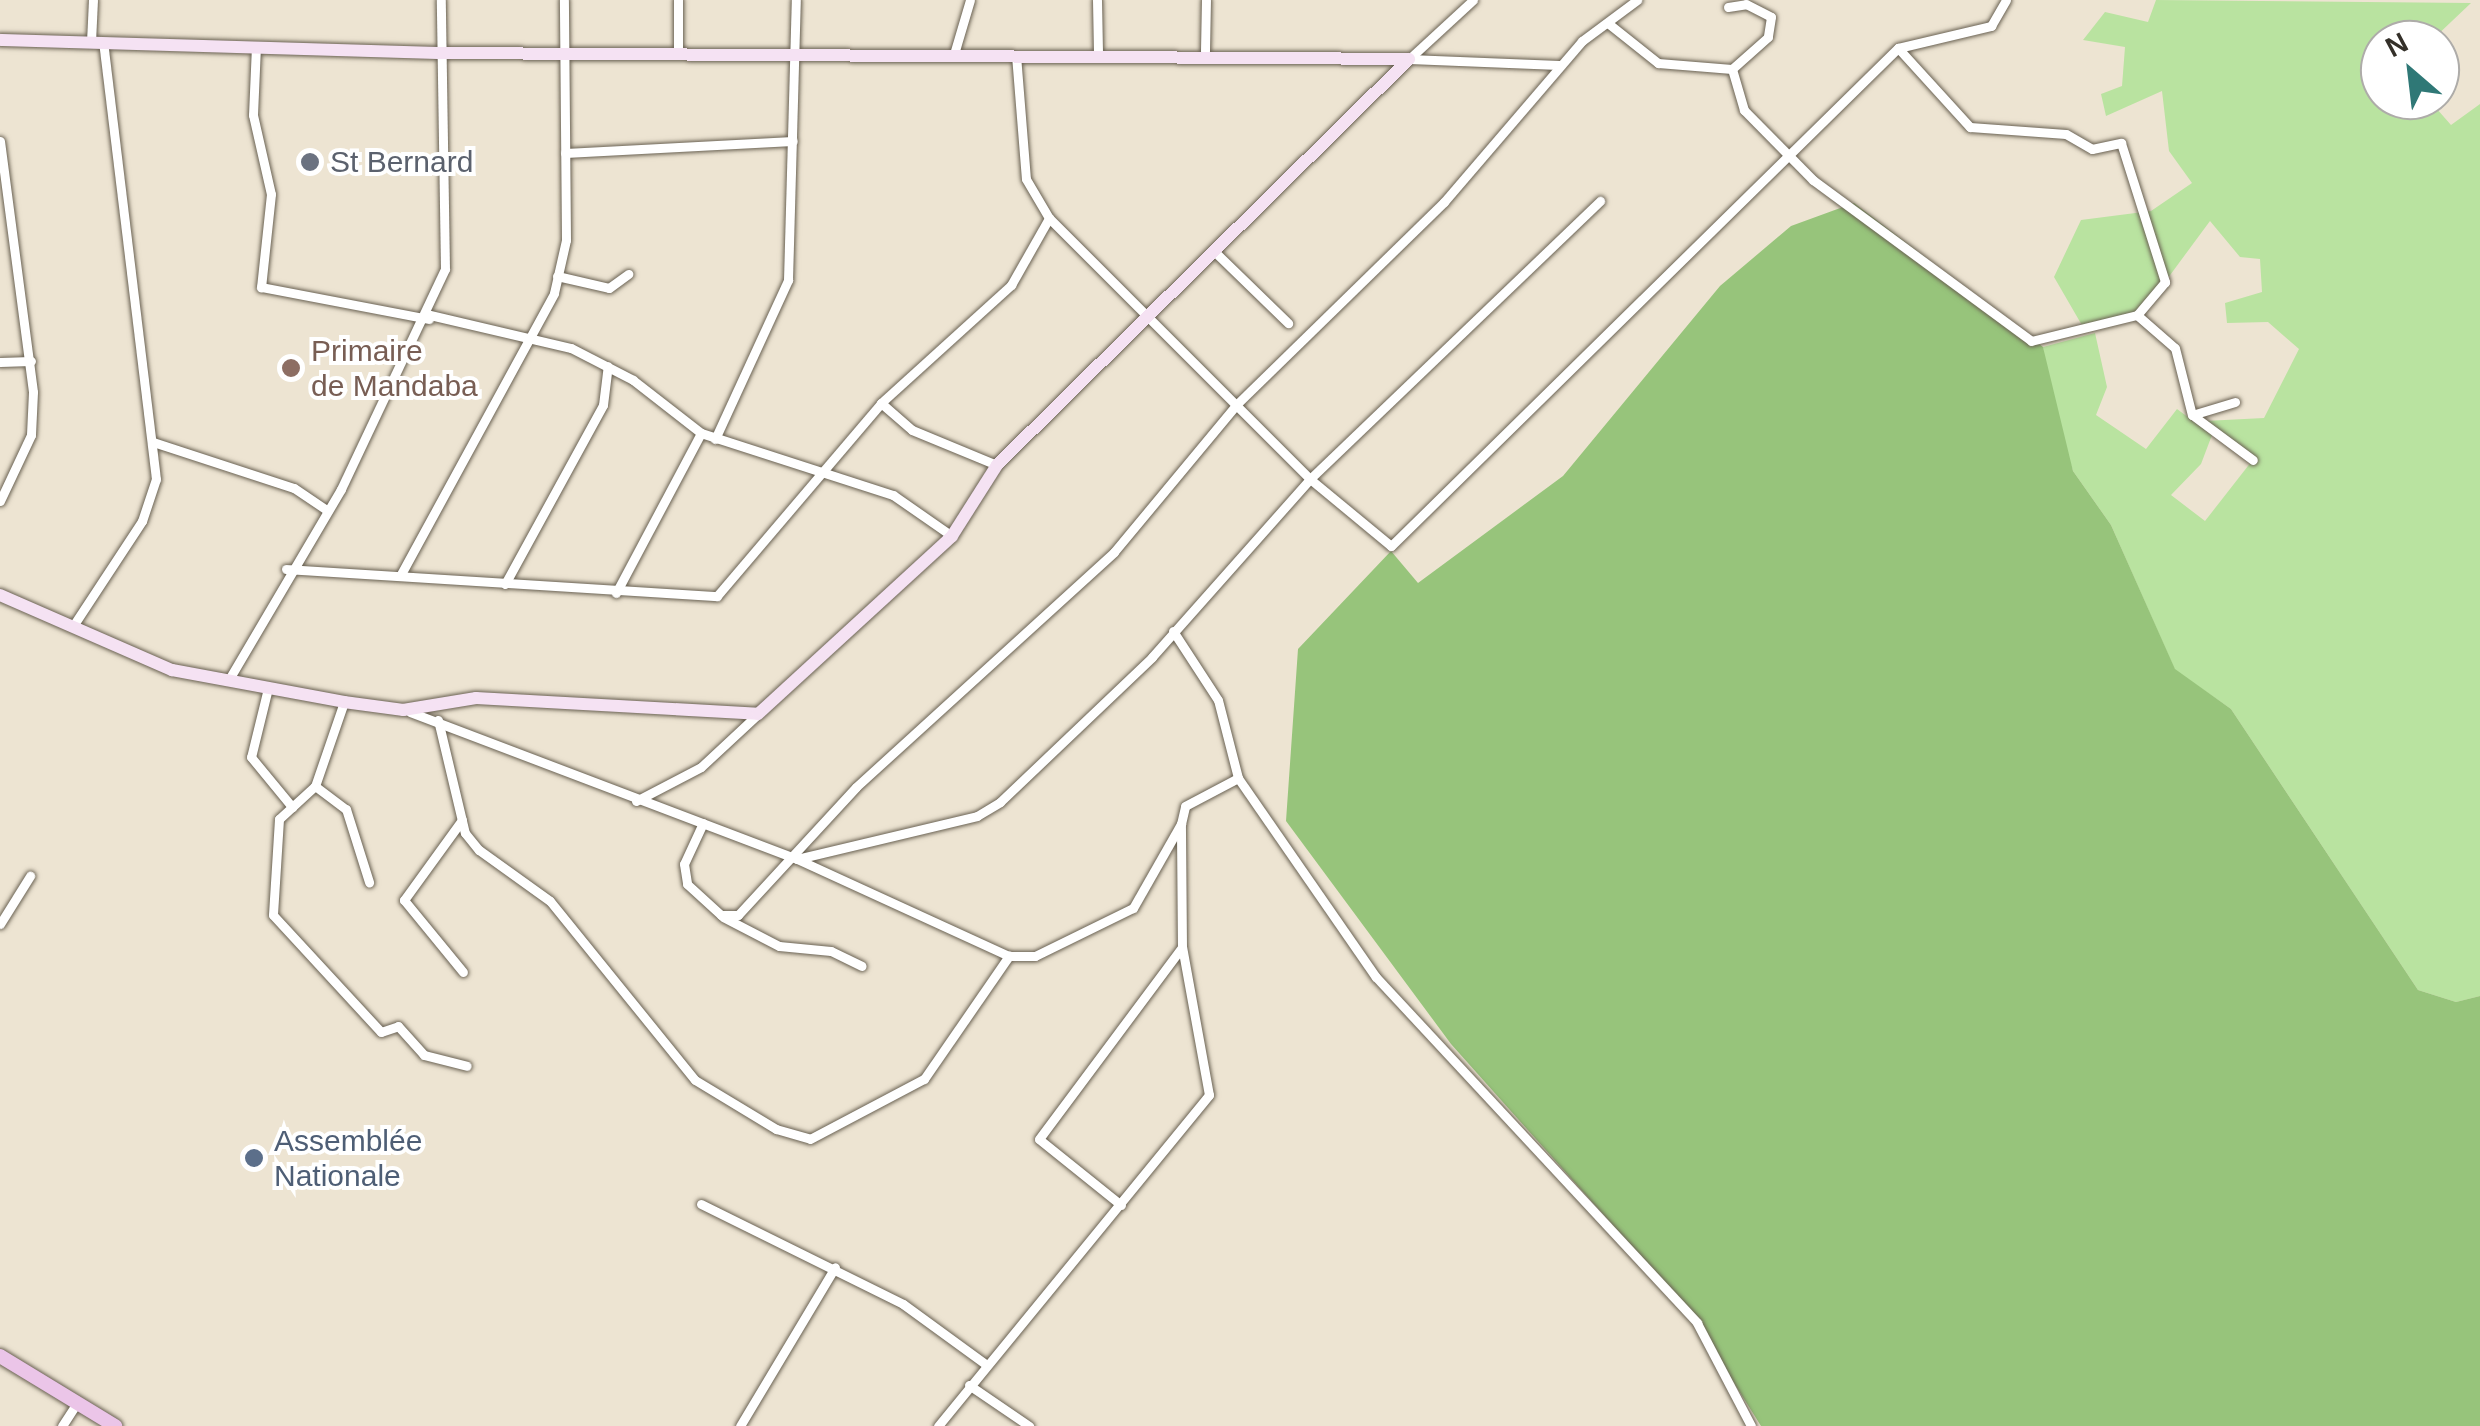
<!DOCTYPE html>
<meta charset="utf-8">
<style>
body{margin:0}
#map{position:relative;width:2480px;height:1426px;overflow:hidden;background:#ede4d2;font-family:Helvetica,sans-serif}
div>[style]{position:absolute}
.green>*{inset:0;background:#b9e3a0}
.forest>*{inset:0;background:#97c47b}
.roads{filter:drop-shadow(0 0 2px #696152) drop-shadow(0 0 2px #696152)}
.street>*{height:9px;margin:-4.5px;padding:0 4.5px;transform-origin:4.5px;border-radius:4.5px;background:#fff}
.secondary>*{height:12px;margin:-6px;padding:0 6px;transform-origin:6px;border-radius:6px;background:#f5e2f3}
.primary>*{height:14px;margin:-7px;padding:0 7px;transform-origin:7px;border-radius:7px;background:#ebc5e8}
.dots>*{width:28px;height:28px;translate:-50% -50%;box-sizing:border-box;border:5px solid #fff;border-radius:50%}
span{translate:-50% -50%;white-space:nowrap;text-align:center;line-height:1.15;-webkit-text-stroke:8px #fff;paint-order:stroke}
.worship-label{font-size:30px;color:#5b616d}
.left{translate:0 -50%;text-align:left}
.education-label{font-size:30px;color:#785e54}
.service-label{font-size:30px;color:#4e5e75}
.north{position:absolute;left:2360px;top:20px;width:100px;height:100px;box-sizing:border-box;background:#fff;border:2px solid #aeaca9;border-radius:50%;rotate:332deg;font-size:28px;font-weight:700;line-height:40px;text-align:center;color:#343029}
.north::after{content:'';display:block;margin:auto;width:35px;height:45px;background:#2f7876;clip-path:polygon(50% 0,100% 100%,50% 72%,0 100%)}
</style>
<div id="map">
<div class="green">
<div style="clip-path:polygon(2156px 0,2471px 3px,2432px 40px,2380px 40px,2380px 100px,2429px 100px,2451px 125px,2480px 104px,2480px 996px,2456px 1002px,2418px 990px,2231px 709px,2175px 670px,2111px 525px,2073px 471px,2048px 394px,2043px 347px,2095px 333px,2107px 387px,2096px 415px,2146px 449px,2177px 409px,2212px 435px,2201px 464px,2171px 495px,2205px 521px,2255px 457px,2205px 421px,2264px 418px,2299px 349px,2268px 322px,2227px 323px,2225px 303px,2262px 292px,2260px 259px,2240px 257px,2210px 221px,2145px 309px,2083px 327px,2054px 277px,2081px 220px,2151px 211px,2192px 183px,2169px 151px,2162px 91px,2106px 116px,2101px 94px,2122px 86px,2125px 47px,2083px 40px,2105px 12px,2148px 22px)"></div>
</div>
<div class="forest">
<div style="clip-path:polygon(1854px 203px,2043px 347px,2073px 471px,2111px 525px,2175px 669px,2231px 709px,2418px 990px,2456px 1002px,2480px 996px,2480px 1426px,1761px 1426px,1687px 1308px,1451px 1044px,1286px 821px,1298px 649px,1391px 551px,1418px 583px,1563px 476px,1720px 286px,1791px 226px)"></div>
</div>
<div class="roads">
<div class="street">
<div style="left:1097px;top:0;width:53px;rotate:88.9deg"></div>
<div style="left:1728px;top:7px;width:18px;rotate:-9deg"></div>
<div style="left:1746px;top:4px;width:28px;rotate:27deg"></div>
<div style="left:1771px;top:17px;width:20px;rotate:99deg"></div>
<div style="left:1768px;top:37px;width:48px;rotate:138.4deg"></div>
<div style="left:1609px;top:24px;width:63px;rotate:38.5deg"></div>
<div style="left:1658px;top:63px;width:74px;rotate:4.6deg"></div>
<div style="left:1732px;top:69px;width:43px;rotate:73.7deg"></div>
<div style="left:1744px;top:110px;width:98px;rotate:45.4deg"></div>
<div style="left:1813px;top:180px;width:271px;rotate:36.4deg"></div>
<div style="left:2031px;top:341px;width:109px;rotate:-13.8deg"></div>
<div style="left:2137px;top:315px;width:50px;rotate:41deg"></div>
<div style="left:2175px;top:348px;width:69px;rotate:75.8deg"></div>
<div style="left:2192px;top:415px;width:45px;rotate:-16.8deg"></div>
<div style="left:91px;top:42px;width:42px;rotate:-87.3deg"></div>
<div style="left:256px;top:46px;width:69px;rotate:92.5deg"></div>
<div style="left:253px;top:115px;width:81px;rotate:77.2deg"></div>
<div style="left:271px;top:194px;width:94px;rotate:96.1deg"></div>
<div style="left:261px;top:287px;width:171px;rotate:10.8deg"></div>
<div style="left:1898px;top:48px;width:107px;rotate:47.7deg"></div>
<div style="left:1970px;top:127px;width:96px;rotate:4.2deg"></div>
<div style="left:2066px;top:134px;width:30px;rotate:30deg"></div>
<div style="left:2092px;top:149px;width:30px;rotate:-12deg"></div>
<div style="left:2121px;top:143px;width:146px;rotate:72.4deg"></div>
<div style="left:2165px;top:282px;width:43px;rotate:130.3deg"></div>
<div style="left:1205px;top:51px;width:51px;rotate:-88.9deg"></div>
<div style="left:678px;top:52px;width:52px;rotate:-90deg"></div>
<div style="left:954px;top:54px;width:56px;rotate:-73.5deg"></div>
<div style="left:1016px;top:55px;width:124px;rotate:85.4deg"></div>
<div style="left:1026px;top:179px;width:45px;rotate:59.5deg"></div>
<div style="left:1049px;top:218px;width:369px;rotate:45deg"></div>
<div style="left:1310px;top:479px;width:105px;rotate:39.6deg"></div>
<div style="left:1391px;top:546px;width:711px;rotate:-44.49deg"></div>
<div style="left:1898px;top:48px;width:96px;rotate:-13.3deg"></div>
<div style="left:1991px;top:26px;width:30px;rotate:-60deg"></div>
<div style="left:1409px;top:59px;width:150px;rotate:2.3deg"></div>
<div style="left:1409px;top:59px;width:87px;rotate:-42.7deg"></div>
<div style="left:0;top:141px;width:253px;rotate:82.5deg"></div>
<div style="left:33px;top:392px;width:43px;rotate:92.7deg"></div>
<div style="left:31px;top:435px;width:73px;rotate:115.2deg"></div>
<div style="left:565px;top:153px;width:228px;rotate:-3deg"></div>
<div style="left:1218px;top:255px;width:98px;rotate:44.2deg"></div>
<div style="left:557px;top:276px;width:53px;rotate:13deg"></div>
<div style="left:609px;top:288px;width:24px;rotate:-36deg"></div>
<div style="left:430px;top:315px;width:145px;rotate:13.2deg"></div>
<div style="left:571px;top:348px;width:70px;rotate:27.3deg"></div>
<div style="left:633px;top:380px;width:86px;rotate:37.9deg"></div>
<div style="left:701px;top:433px;width:202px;rotate:17.9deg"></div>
<div style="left:893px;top:495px;width:72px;rotate:34.8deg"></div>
<div style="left:0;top:362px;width:31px;rotate:-2deg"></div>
<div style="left:881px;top:403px;width:41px;rotate:41.1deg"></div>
<div style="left:912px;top:430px;width:92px;rotate:22.4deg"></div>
<div style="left:2195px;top:417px;width:72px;rotate:36.6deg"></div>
<div style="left:715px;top:439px;width:175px;rotate:-65.3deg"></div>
<div style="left:788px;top:280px;width:280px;rotate:-88.4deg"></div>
<div style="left:153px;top:442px;width:148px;rotate:18.1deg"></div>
<div style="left:294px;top:488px;width:40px;rotate:34deg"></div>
<div style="left:286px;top:569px;width:432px;rotate:3.6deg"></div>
<div style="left:717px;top:596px;width:253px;rotate:-49.6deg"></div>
<div style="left:881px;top:403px;width:176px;rotate:-42.2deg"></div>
<div style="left:1011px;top:285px;width:77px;rotate:-60.4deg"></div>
<div style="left:400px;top:576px;width:322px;rotate:-61.4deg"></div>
<div style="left:554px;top:293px;width:54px;rotate:-77.2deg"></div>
<div style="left:566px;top:240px;width:240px;rotate:-90.5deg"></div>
<div style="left:505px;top:584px;width:204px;rotate:-61.3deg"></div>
<div style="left:603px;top:405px;width:39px;rotate:-83deg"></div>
<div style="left:616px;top:593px;width:181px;rotate:-62deg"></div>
<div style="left:73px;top:626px;width:126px;rotate:-56.7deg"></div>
<div style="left:142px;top:521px;width:44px;rotate:-71.6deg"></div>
<div style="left:156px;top:479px;width:439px;rotate:-96.9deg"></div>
<div style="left:1173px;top:631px;width:82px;rotate:56.9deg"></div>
<div style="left:1218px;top:700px;width:81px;rotate:75.6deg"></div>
<div style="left:1238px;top:778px;width:242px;rotate:55.3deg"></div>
<div style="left:1376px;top:977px;width:472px;rotate:47.1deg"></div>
<div style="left:1697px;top:1323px;width:116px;rotate:62.3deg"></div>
<div style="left:228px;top:681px;width:223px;rotate:-59.5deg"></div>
<div style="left:341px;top:489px;width:243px;rotate:-64.7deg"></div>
<div style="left:445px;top:269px;width:269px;rotate:-90.9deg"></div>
<div style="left:268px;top:688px;width:71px;rotate:103.8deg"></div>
<div style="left:251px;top:757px;width:65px;rotate:50.6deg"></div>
<div style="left:344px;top:702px;width:89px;rotate:109deg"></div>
<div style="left:315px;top:786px;width:49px;rotate:137.5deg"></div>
<div style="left:279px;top:819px;width:96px;rotate:93.6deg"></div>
<div style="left:273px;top:915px;width:159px;rotate:47.3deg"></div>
<div style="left:381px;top:1032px;width:18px;rotate:-19deg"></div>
<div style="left:398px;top:1026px;width:39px;rotate:48deg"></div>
<div style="left:424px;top:1055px;width:44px;rotate:14.3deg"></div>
<div style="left:410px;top:712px;width:414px;rotate:20.8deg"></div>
<div style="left:797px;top:859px;width:233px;rotate:24.6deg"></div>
<div style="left:1009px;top:956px;width:26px"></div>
<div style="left:1035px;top:956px;width:109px;rotate:-26.1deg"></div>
<div style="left:1133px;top:908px;width:97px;rotate:-60.3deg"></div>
<div style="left:438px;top:720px;width:116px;rotate:76.6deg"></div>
<div style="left:465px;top:833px;width:22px;rotate:51deg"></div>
<div style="left:479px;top:850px;width:87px;rotate:35.7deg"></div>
<div style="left:550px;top:901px;width:230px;rotate:51deg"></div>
<div style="left:695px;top:1080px;width:95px;rotate:31.2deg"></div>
<div style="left:776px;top:1129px;width:35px;rotate:16deg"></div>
<div style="left:810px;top:1139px;width:129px;rotate:-27.8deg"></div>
<div style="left:924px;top:1079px;width:150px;rotate:-55.4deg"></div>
<div style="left:315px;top:786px;width:39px;rotate:37deg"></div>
<div style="left:346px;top:809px;width:77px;rotate:72.5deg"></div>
<div style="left:636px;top:801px;width:73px;rotate:-27.6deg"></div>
<div style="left:701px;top:767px;width:78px;rotate:-42.9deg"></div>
<div style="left:462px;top:820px;width:99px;rotate:125.9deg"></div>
<div style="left:404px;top:900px;width:93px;rotate:50.7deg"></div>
<div style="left:703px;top:823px;width:45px;rotate:114.9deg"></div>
<div style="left:684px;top:864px;width:20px;rotate:81deg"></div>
<div style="left:687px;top:884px;width:46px;rotate:42.4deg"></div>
<div style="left:721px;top:915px;width:17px"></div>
<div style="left:738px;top:915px;width:174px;rotate:-47.3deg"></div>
<div style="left:856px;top:787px;width:349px;rotate:-42.3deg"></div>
<div style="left:1114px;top:552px;width:192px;rotate:-50.3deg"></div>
<div style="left:1237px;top:404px;width:289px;rotate:-44.3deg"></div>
<div style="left:1444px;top:202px;width:212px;rotate:-49.4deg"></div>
<div style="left:1582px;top:41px;width:69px;rotate:-36.7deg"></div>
<div style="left:797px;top:859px;width:185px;rotate:-13.4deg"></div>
<div style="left:977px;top:816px;width:27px;rotate:-31deg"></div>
<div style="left:1000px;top:802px;width:210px;rotate:-43.6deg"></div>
<div style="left:1152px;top:657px;width:238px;rotate:-48.4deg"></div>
<div style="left:1310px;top:479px;width:402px;rotate:-43.8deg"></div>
<div style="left:723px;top:917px;width:63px;rotate:27.4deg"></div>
<div style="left:779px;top:946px;width:52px;rotate:5.5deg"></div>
<div style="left:831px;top:951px;width:34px;rotate:26deg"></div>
<div style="left:0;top:924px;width:57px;rotate:-58deg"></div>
<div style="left:701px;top:1204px;width:225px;rotate:26.3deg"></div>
<div style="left:903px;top:1304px;width:100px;rotate:36.1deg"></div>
<div style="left:1121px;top:1205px;width:105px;rotate:-141.2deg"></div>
<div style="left:1039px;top:1139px;width:239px;rotate:-53.3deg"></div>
<div style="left:969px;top:1385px;width:73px;rotate:34.3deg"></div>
<div style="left:62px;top:1426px;width:27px;rotate:-57deg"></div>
<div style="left:740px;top:1426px;width:185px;rotate:-59.1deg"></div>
<div style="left:938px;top:1426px;width:428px;rotate:-50.7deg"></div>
<div style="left:1209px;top:1095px;width:150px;rotate:-100.3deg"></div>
<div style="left:1182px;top:947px;width:123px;rotate:-90.5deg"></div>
<div style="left:1181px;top:824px;width:18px;rotate:-77deg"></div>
<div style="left:1185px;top:806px;width:60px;rotate:-27.8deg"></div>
</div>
<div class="secondary">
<div style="left:0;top:40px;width:440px;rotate:1.7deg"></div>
<div style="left:440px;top:53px;width:969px;rotate:0.35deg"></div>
<div style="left:0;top:595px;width:188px;rotate:23.6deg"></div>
<div style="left:172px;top:670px;width:175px;rotate:10.5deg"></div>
<div style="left:344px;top:702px;width:60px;rotate:7.7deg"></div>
<div style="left:403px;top:710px;width:74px;rotate:-9.3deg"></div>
<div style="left:476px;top:698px;width:282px;rotate:3.2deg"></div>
<div style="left:758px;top:714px;width:263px;rotate:-42.5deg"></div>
<div style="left:952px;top:536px;width:84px;rotate:-57.6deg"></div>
<div style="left:997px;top:465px;width:578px;rotate:-44.58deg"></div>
</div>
<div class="primary">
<div style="left:0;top:1356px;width:135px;rotate:31.3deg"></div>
</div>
</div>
<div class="dots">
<div style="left:310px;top:162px;background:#6b7280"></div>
<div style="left:291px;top:368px;background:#8d6e63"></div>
<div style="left:254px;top:1158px;background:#5c6f8a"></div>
</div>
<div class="worship-label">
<span class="left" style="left:330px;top:162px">St Bernard</span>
</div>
<div class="education-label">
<span class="left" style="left:311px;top:368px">Primaire<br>de Mandaba</span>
</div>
<div class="service-label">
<span class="left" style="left:274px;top:1158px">Assemblée<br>Nationale</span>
</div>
<div class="north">N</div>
</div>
